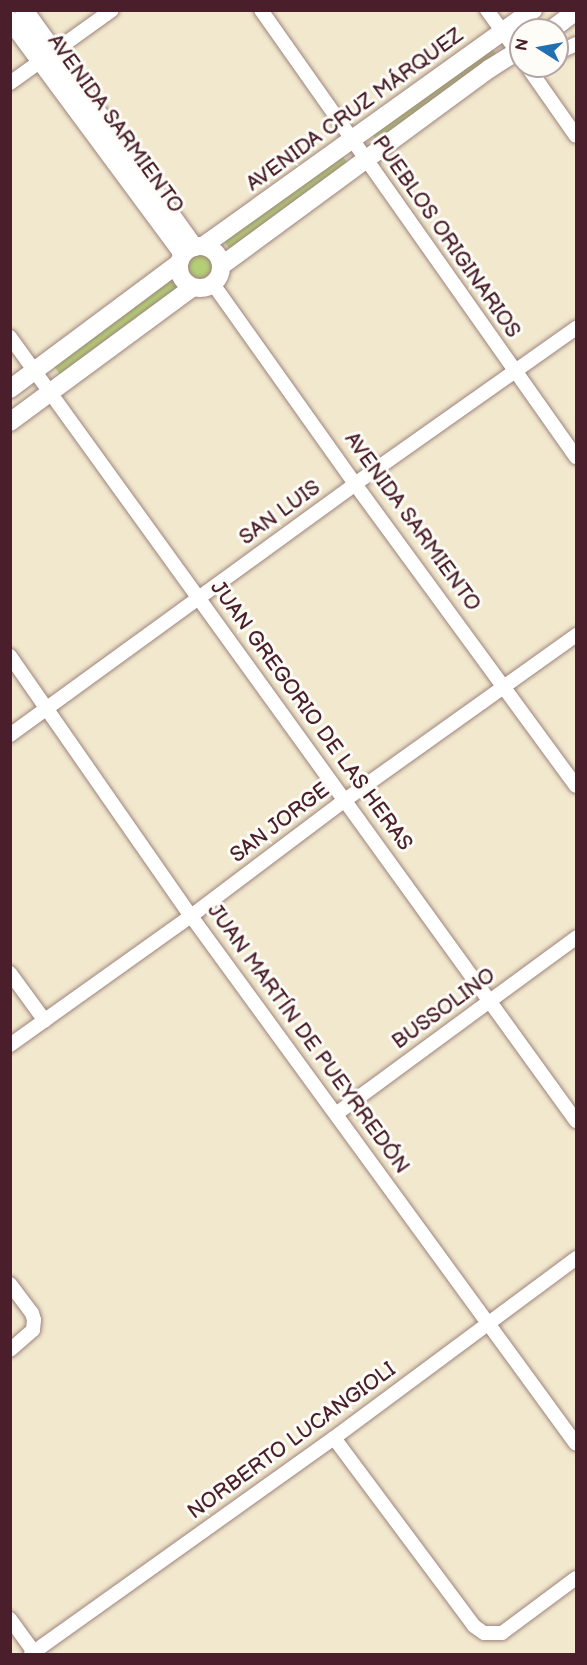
<!DOCTYPE html>
<meta charset="utf-8">
<style>
body{margin:0}
#map{position:relative;width:587px;height:1665px;overflow:hidden;background:#f2e8ce;font-family:"Balsamiq Sans",sans-serif}
div>[style]{position:absolute}
.green>*{inset:0;background:#b4cf76;transform-origin:0 0}
.round{border-radius:50%}
.roads{filter:drop-shadow(0 0 2px #9e847c) drop-shadow(0 0 2px #9e847c)}
.minor>*{height:14px;margin:-7px;padding:0 7px;transform-origin:7px;border-radius:7px;background:#fff}
.major>*{height:18px;margin:-9px;padding:0 9px;transform-origin:9px;border-radius:9px;background:#fff}
.major>.ring{margin:-9px;padding:0;box-sizing:content-box;background:none;border:18px solid #fff;border-radius:50%}
span{translate:-50% -50%;white-space:nowrap;text-align:center;line-height:1.15;-webkit-text-stroke:6px #fdfcf7;paint-order:stroke}
.street-label{font-size:21px;color:#4a1f2b}
.frame{position:absolute;inset:0;border:12px solid #4a1f2b;pointer-events:none}
.north{position:absolute;left:509px;top:18px;width:60px;height:60px;box-sizing:border-box;background:#fdfcf7;border:2px solid #b5a4a5;border-radius:50%;rotate:281deg;font-size:16px;font-weight:700;line-height:24px;text-align:center;color:#4a1f2b}
.north::after{content:'';display:block;margin:auto;width:21px;height:27px;background:#1f6fb2;clip-path:polygon(50% 0,100% 100%,50% 72%,0 100%)}
</style>
<div id="map">
<div class="green">
<div style="left:490px;top:46px;width:14px;height:147px;rotate:54deg"></div>
<div style="left:341px;top:154px;width:14px;height:146px;rotate:54deg"></div>
<div class="round" style="left:186px;top:254px;width:26px;height:26px"></div>
<div style="left:171px;top:277px;width:14px;height:147px;rotate:54deg"></div>
</div>
<div class="roads">
<div class="minor">
<div style="left:261px;top:10px;width:547px;rotate:54.83deg"></div>
<div style="left:487px;top:10px;width:58px;rotate:54.1deg"></div>
<div style="left:557px;top:53px;width:21px;rotate:-25deg"></div>
<div style="left:527px;top:66px;width:85px;rotate:55deg"></div>
<div style="left:10px;top:83px;width:125px;rotate:-35.6deg"></div>
<div style="left:213px;top:284px;width:245px;rotate:54.6deg"></div>
<div style="left:355px;top:484px;width:374px;rotate:53.8deg"></div>
<div style="left:10px;top:337px;width:967px;rotate:54.17deg"></div>
<div style="left:10px;top:656px;width:317px;rotate:55.2deg"></div>
<div style="left:191px;top:916px;width:653px;rotate:53.9deg"></div>
<div style="left:10px;top:735px;width:427px;rotate:-36deg"></div>
<div style="left:355px;top:484px;width:271px;rotate:-35.2deg"></div>
<div style="left:10px;top:973px;width:59px;rotate:53.9deg"></div>
<div style="left:10px;top:1045px;width:222px;rotate:-35.5deg"></div>
<div style="left:191px;top:916px;width:193px;rotate:-37deg"></div>
<div style="left:345px;top:800px;width:284px;rotate:-35.5deg"></div>
<div style="left:336px;top:1114px;width:298px;rotate:-36.3deg"></div>
<div style="left:10px;top:1284px;width:36px;rotate:53deg"></div>
<div style="left:32px;top:1313px;width:7px;rotate:74deg"></div>
<div style="left:34px;top:1320px;width:10px;rotate:96deg"></div>
<div style="left:33px;top:1330px;width:30px;rotate:139deg"></div>
<div style="left:334px;top:1438px;width:234px;rotate:53.3deg"></div>
<div style="left:474px;top:1626px;width:12px;rotate:35deg"></div>
<div style="left:484px;top:1633px;width:18px"></div>
<div style="left:502px;top:1633px;width:92px;rotate:-36.6deg"></div>
<div style="left:10px;top:1619px;width:41px;rotate:54deg"></div>
<div style="left:31px;top:1654px;width:372px;rotate:-35.5deg"></div>
<div style="left:334px;top:1438px;width:302px;rotate:-36.6deg"></div>
</div>
<div class="major">
<div style="left:24px;top:10px;width:292px;rotate:54.3deg"></div>
<div style="left:10px;top:20px;width:291px;rotate:53.5deg"></div>
<div style="left:551px;top:30px;width:31px;rotate:-37deg"></div>
<div class="ring" style="left:179px;top:246px;width:24px;height:24px"></div>
<div style="left:203px;top:246px;width:406px;rotate:-35.6deg"></div>
<div style="left:221px;top:266px;width:333px;rotate:-36.3deg"></div>
<div style="left:489px;top:69px;width:38px;rotate:-32deg"></div>
<div style="left:10px;top:389px;width:211px;rotate:-36.7deg"></div>
<div style="left:10px;top:422px;width:227px;rotate:-36.4deg"></div>
</div>
</div>
<div class="street-label">
<span style="left:355px;top:110px;rotate:-36deg">AVENIDA CRUZ MÁRQUEZ</span>
<span style="left:115px;top:124px;rotate:54deg">AVENIDA SARMIENTO</span>
<span style="left:446px;top:237px;rotate:55deg">PUEBLOS ORIGINARIOS</span>
<span style="left:280px;top:513px;rotate:-36deg">SAN LUIS</span>
<span style="left:412px;top:522px;rotate:54deg">AVENIDA SARMIENTO</span>
<span style="left:311px;top:716px;rotate:54deg">JUAN GREGORIO DE LAS HERAS</span>
<span style="left:280px;top:823px;rotate:-37deg">SAN JORGE</span>
<span style="left:444px;top:1009px;rotate:-36deg">BUSSOLINO</span>
<span style="left:308px;top:1039px;rotate:54deg">JUAN MARTÍN DE PUEYRREDÓN</span>
<span style="left:292px;top:1441px;rotate:-36deg">NORBERTO LUCANGIOLI</span>
</div>
<div class="frame"></div>
<div class="north">N</div>
</div>
